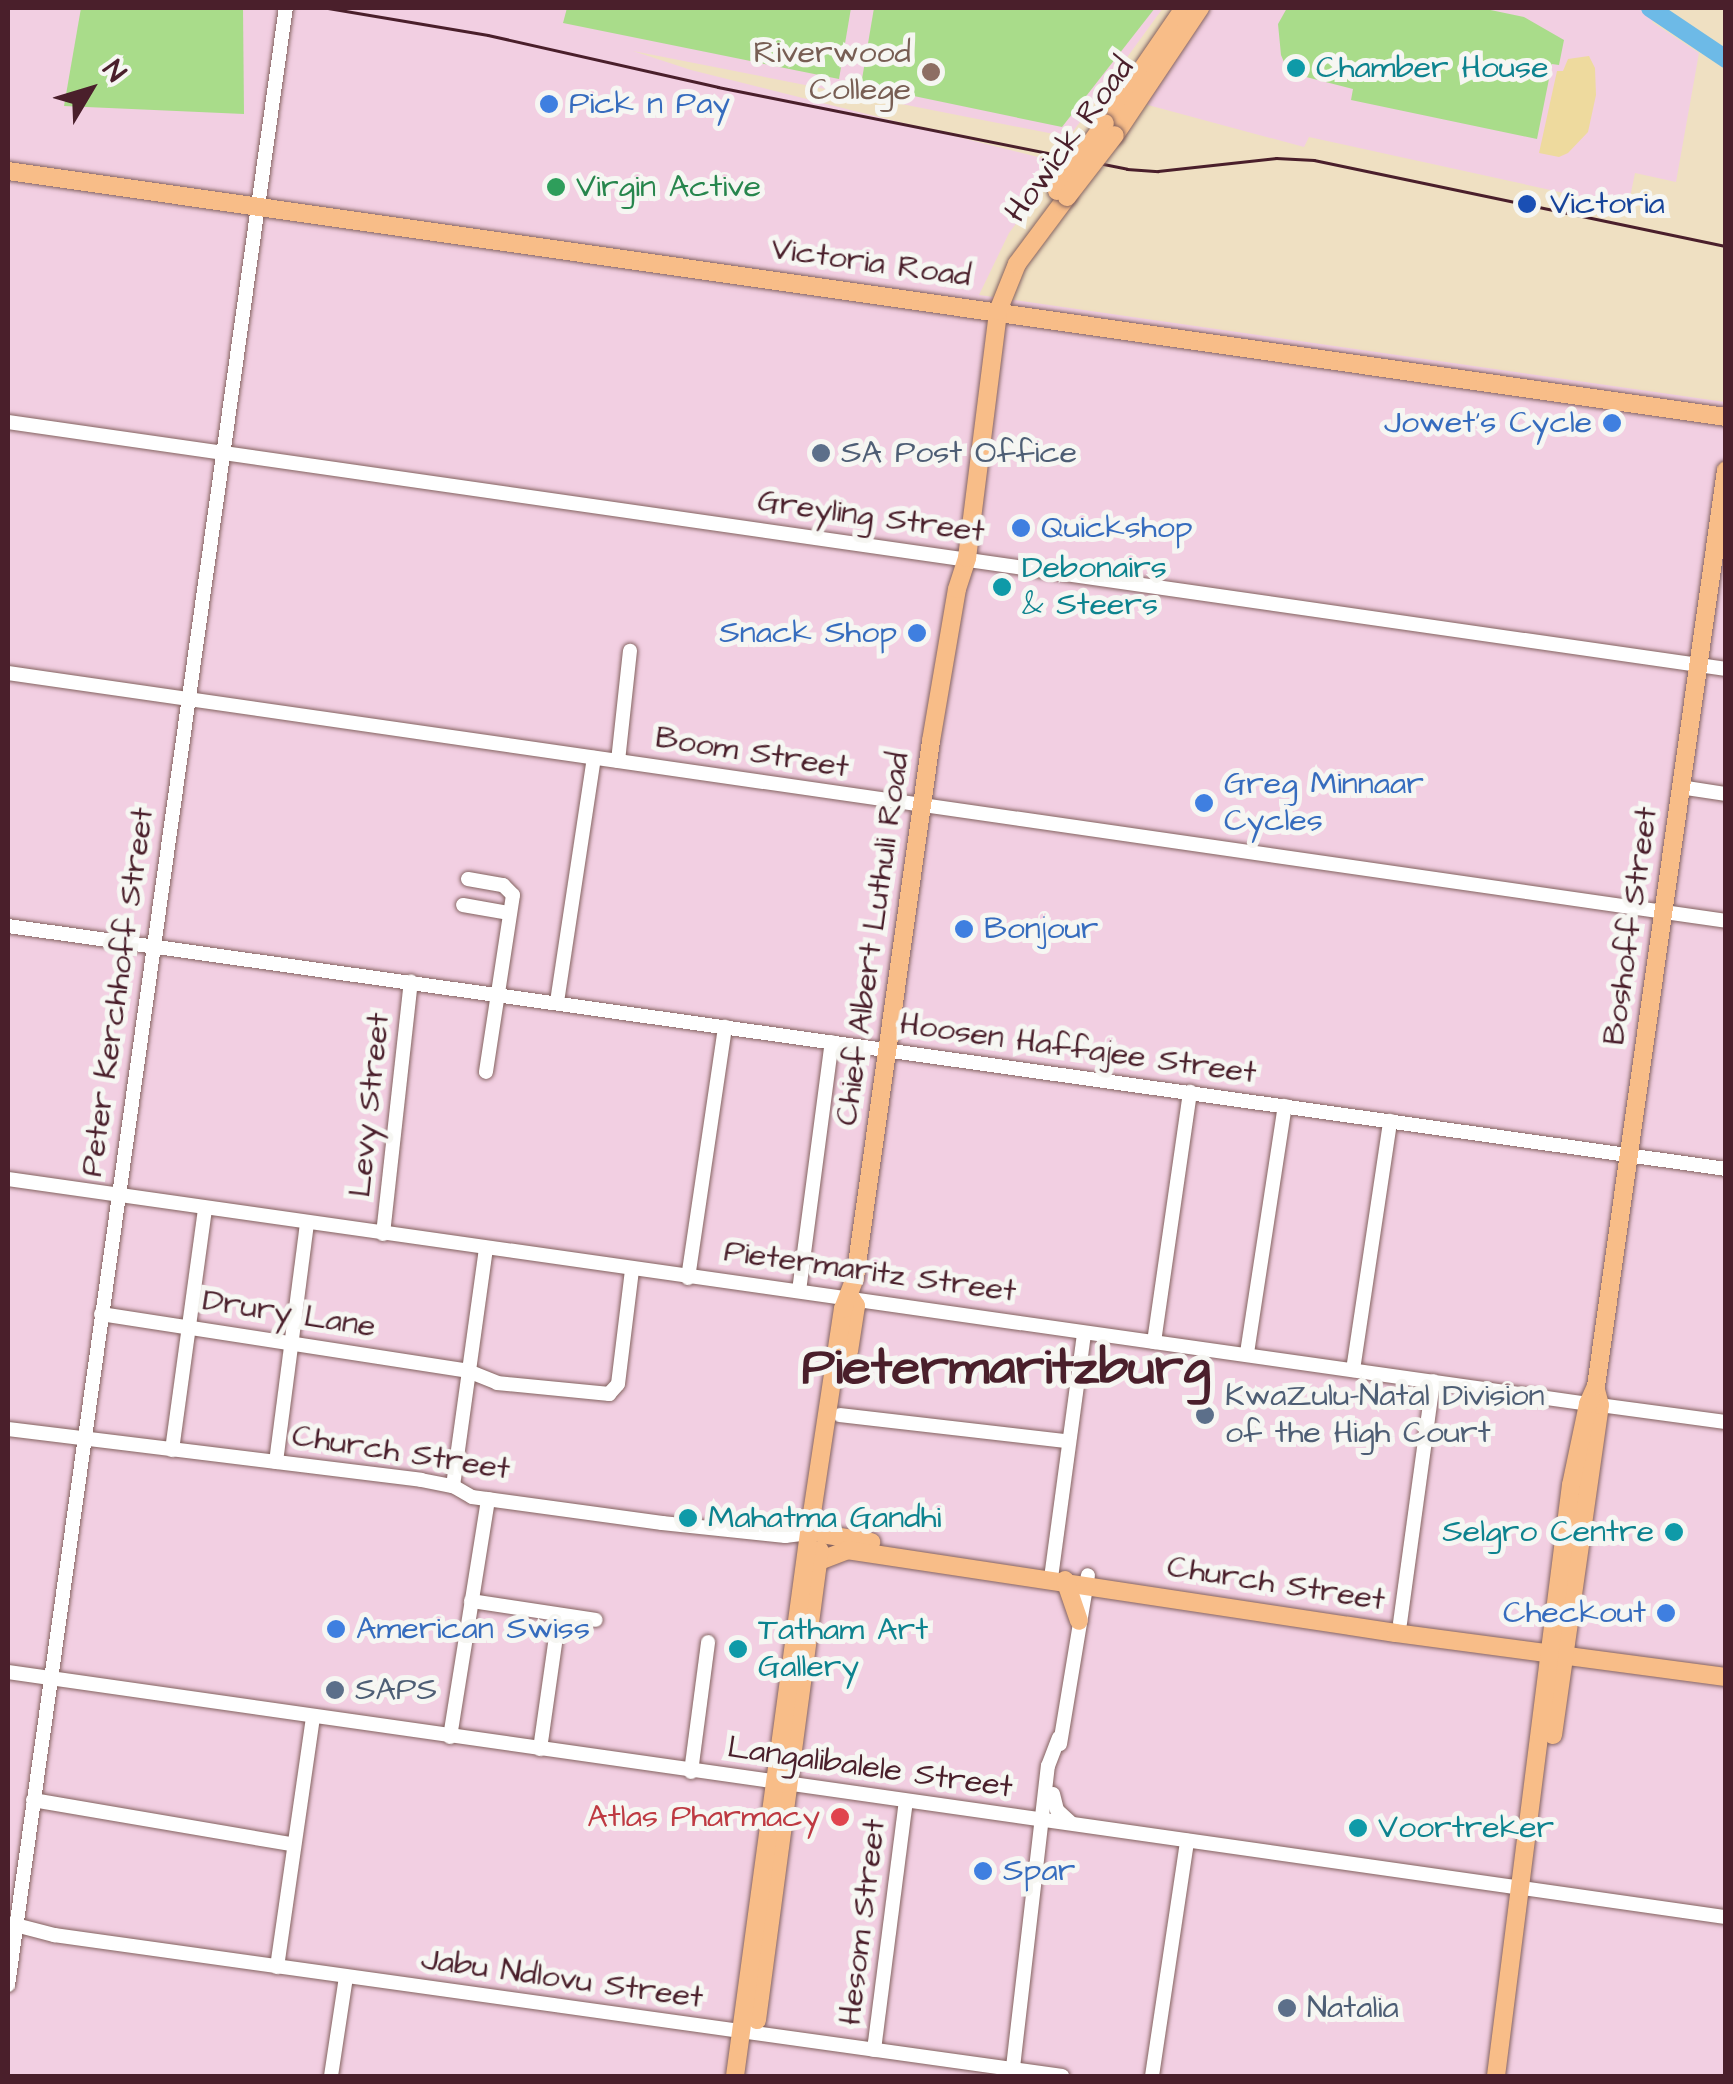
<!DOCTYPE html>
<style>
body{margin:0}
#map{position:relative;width:1733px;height:2084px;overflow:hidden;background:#efe0c2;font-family:"Architects Daughter",sans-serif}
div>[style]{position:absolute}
.built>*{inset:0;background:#f2cfe2}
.green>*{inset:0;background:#a9dc8a}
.sand>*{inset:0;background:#eeda9e}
.river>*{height:18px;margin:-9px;padding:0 9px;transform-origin:9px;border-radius:9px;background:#6dbae7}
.roads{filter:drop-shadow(0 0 2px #846360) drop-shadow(0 0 2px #846360)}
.minor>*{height:14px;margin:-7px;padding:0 7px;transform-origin:7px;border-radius:7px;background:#fff}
.major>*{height:18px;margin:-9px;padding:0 9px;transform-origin:9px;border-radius:9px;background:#f8bd88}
.rail>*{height:2.5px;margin:-1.25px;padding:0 1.25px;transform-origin:1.25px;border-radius:1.25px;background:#4a1f2b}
.bridges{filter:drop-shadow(0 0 2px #846360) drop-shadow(0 0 2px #846360)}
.major-bridge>*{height:18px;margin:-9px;padding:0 9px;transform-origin:9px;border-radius:9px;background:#f8bd88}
.dots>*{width:28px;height:28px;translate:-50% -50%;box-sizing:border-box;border:5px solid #f6f6f2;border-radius:50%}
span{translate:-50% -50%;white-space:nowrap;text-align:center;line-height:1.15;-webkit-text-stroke:10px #f6f6f2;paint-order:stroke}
.education-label{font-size:32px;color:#785e54}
.right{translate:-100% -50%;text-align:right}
.culture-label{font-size:32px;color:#0d838f}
.left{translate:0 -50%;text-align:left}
.shop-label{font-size:32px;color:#366cbe}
.street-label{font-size:32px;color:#4a1f2b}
.leisure-label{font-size:32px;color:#27864d}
.transit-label{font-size:32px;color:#164399}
.service-label{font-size:32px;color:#4e5e75}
.health-label{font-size:32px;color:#be3a42}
.town-label{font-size:52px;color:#4a1f2b;font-weight:700}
.frame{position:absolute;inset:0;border:10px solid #4a1f2b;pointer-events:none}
.north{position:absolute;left:40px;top:40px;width:100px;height:100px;-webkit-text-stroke:8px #f6f6f2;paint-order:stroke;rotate:52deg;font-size:28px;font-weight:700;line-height:40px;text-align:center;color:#4a1f2b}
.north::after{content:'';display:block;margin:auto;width:35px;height:45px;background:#4a1f2b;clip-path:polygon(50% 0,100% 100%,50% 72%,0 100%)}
</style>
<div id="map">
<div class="built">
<div style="clip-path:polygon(8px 8px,1163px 8px,1069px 137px,633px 51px,691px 70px,1062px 163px,1009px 233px,979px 295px,1725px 402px,1725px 2076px,8px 2076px)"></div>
<div style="clip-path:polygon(1203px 8px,1663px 8px,1652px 22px,1699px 53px,1676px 182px,1635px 173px,1628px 207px,1309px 137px,1304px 147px,1148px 105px,1148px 81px)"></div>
</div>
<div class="green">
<div style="clip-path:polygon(81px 8px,243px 8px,244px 114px,64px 106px)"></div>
<div style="clip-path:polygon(567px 8px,851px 8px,839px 79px,563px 23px)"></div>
<div style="clip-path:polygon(874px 8px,1155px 8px,1062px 127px,861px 85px)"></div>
<div style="clip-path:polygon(1287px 8px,1481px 8px,1524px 17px,1564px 40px,1559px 65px,1552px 64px,1537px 139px,1351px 100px,1353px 89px,1306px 77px,1302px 59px,1297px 61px,1293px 56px,1284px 62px,1281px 55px,1278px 24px)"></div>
</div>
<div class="sand">
<div style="clip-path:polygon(1589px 56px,1595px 68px,1596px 95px,1588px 132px,1568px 153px,1559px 157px,1539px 153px,1557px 71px,1563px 71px,1568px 59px)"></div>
</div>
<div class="river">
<div style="left:1650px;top:8px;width:92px;rotate:33.9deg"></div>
</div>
<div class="roads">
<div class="minor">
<div style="left:8px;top:422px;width:1736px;rotate:8.18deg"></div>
<div style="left:8px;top:673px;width:1736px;rotate:8.21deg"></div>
<div style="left:618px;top:761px;width:111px;rotate:-83.8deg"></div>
<div style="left:1680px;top:787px;width:47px;rotate:8.7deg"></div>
<div style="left:468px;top:879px;width:36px;rotate:10deg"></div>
<div style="left:503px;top:885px;width:14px;rotate:45deg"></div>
<div style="left:513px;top:895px;width:179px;rotate:98.7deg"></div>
<div style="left:463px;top:905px;width:47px;rotate:9.9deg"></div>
<div style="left:8px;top:926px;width:1735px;rotate:8.05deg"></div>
<div style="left:557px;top:1002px;width:247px;rotate:-81.4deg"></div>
<div style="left:8px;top:1179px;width:1596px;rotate:8.1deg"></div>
<div style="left:383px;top:1234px;width:254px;rotate:-83.7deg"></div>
<div style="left:688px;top:1278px;width:254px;rotate:-81.6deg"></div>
<div style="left:799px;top:1291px;width:251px;rotate:-82.5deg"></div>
<div style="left:101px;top:1314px;width:371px;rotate:8.8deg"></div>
<div style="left:468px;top:1371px;width:31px;rotate:22deg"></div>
<div style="left:497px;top:1383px;width:113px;rotate:5.6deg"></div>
<div style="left:609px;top:1394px;width:13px;rotate:-48deg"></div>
<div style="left:618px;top:1384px;width:115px;rotate:-83deg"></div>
<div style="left:1154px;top:1342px;width:253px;rotate:-81.8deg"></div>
<div style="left:1247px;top:1353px;width:250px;rotate:-81.3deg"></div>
<div style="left:1353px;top:1370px;width:252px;rotate:-81.5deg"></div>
<div style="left:1600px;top:1405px;width:127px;rotate:7.7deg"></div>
<div style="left:840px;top:1415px;width:227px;rotate:6.6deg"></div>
<div style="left:8px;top:1429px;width:416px;rotate:7deg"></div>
<div style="left:421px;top:1480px;width:33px;rotate:11deg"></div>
<div style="left:453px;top:1486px;width:22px;rotate:30deg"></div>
<div style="left:472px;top:1497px;width:192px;rotate:7.8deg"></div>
<div style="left:662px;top:1523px;width:124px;rotate:6deg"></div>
<div style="left:785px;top:1536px;width:24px;rotate:-7deg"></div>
<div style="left:172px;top:1450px;width:243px;rotate:-82.2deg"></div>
<div style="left:276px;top:1462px;width:241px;rotate:-82.6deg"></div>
<div style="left:453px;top:1486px;width:240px;rotate:-82.1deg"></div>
<div style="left:1051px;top:1578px;width:246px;rotate:-82.3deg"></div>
<div style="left:471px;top:1601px;width:126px;rotate:8.6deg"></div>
<div style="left:1400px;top:1623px;width:244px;rotate:-82.2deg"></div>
<div style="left:8px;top:1672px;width:1735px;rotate:8.12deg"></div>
<div style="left:450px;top:1737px;width:241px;rotate:-80.9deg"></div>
<div style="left:1060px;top:1744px;width:171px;rotate:-80.6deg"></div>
<div style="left:540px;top:1749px;width:135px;rotate:-81.9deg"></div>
<div style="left:691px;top:1772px;width:131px;rotate:-82.5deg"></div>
<div style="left:1053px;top:1794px;width:16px;rotate:76deg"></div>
<div style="left:1057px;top:1810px;width:19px;rotate:43deg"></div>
<div style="left:33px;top:1800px;width:262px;rotate:9.7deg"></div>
<div style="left:8px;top:1923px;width:48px;rotate:14.6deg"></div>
<div style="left:54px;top:1935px;width:1018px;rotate:7.96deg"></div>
<div style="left:277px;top:1967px;width:253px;rotate:-81.8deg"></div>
<div style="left:8px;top:1985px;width:1996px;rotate:-82deg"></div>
<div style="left:874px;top:2050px;width:251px;rotate:-82.7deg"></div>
<div style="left:331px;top:2076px;width:100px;rotate:-81.4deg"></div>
<div style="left:1012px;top:2076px;width:312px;rotate:-83.4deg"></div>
<div style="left:1048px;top:1766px;width:30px;rotate:-69deg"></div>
<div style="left:1152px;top:2076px;width:238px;rotate:-81.5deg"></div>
</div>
<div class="major">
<div style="left:1105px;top:123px;width:140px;rotate:-55.5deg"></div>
<div style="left:1115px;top:135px;width:153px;rotate:-56.2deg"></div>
<div style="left:8px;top:171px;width:1736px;rotate:8.15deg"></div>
<div style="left:849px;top:1351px;width:46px;rotate:-81.2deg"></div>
<div style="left:856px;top:1306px;width:9px;rotate:-122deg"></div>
<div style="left:822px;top:1534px;width:50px;rotate:9.3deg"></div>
<div style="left:819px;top:1561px;width:30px;rotate:-21deg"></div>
<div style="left:847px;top:1550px;width:555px;rotate:8.6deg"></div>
<div style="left:1396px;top:1633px;width:333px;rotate:7.6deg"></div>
<div style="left:1065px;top:1580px;width:43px;rotate:71.1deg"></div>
<div style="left:1553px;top:1735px;width:333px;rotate:-81.9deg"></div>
<div style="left:1600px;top:1405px;width:16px;rotate:-105deg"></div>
<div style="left:757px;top:2020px;width:474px;rotate:-82.4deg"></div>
<div style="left:735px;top:2076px;width:548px;rotate:-82.24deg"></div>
<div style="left:809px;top:1533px;width:227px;rotate:-81.4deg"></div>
<div style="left:843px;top:1309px;width:33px;rotate:-69deg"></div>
<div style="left:855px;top:1278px;width:542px;rotate:-81.94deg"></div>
<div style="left:931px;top:741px;width:154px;rotate:-80.3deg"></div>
<div style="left:957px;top:589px;width:33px;rotate:-72deg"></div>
<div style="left:967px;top:558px;width:249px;rotate:-82.8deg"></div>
<div style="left:998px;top:311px;width:51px;rotate:-68deg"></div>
<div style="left:1017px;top:264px;width:84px;rotate:-53.3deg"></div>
<div style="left:1496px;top:2076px;width:596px;rotate:-82.77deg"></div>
<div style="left:1571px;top:1485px;width:83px;rotate:-78.1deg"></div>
<div style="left:1588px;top:1404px;width:20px;rotate:-66deg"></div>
<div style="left:1596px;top:1386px;width:925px;rotate:-81.92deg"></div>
</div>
</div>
<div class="rail">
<div style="left:328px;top:8px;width:162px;rotate:9.6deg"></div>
<div style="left:488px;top:35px;width:236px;rotate:12.7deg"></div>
<div style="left:718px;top:87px;width:417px;rotate:11.3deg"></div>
<div style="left:1127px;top:169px;width:31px;rotate:4deg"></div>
<div style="left:1158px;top:171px;width:119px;rotate:-6.3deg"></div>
<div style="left:1276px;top:158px;width:38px;rotate:3deg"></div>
<div style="left:1314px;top:160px;width:421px;rotate:11.8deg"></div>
</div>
<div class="bridges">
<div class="major-bridge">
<div style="left:1057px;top:191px;width:83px;rotate:-54.8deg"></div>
<div style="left:1067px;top:197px;width:78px;rotate:-52.3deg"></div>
</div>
</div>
<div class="dots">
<div style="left:1296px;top:68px;background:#0f9aa8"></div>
<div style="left:931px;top:72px;background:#8d6e63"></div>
<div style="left:549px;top:104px;background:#3f7fe0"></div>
<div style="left:556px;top:187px;background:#2e9e5b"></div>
<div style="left:1527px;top:204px;background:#1a4fb4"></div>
<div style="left:1612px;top:423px;background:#3f7fe0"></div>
<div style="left:821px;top:453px;background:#5c6f8a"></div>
<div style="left:1021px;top:528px;background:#3f7fe0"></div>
<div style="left:1002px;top:587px;background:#0f9aa8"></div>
<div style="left:917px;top:633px;background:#3f7fe0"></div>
<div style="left:1204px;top:803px;background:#3f7fe0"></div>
<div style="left:964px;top:929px;background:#3f7fe0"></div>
<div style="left:1205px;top:1415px;background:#5c6f8a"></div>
<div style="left:688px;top:1518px;background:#0f9aa8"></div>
<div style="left:1674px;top:1532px;background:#0f9aa8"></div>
<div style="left:1666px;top:1613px;background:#3f7fe0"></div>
<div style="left:336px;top:1629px;background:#3f7fe0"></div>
<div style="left:738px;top:1649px;background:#0f9aa8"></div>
<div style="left:335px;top:1690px;background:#5c6f8a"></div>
<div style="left:840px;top:1817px;background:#e0444e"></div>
<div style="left:1358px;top:1828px;background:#0f9aa8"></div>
<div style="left:983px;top:1871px;background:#3f7fe0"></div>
<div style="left:1287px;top:2008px;background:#5c6f8a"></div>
</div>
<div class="education-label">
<span class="right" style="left:911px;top:72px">Riverwood<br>College</span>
</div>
<div class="culture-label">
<span class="left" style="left:1316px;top:68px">Chamber House</span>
<span class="left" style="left:1022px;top:587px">Debonairs<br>&amp; Steers</span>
<span class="left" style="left:708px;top:1518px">Mahatma Gandhi</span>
<span class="right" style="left:1654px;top:1532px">Selgro Centre</span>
<span class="left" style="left:758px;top:1649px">Tatham Art<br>Gallery</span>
<span class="left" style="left:1378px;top:1828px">Voortreker</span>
</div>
<div class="shop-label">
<span class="left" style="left:569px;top:104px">Pick n Pay</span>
<span class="right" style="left:1592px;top:423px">Jowet's Cycle</span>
<span class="left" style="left:1041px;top:528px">Quickshop</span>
<span class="right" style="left:897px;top:633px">Snack Shop</span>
<span class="left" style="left:1224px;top:803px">Greg Minnaar<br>Cycles</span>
<span class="left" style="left:984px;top:929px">Bonjour</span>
<span class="right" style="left:1646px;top:1613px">Checkout</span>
<span class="left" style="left:356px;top:1629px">American Swiss</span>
<span class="left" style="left:1003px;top:1871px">Spar</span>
</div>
<div class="street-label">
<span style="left:1070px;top:140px;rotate:-54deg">Howick Road</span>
<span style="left:871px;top:263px;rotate:8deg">Victoria Road</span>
<span style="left:871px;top:517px;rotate:8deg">Greyling Street</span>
<span style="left:752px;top:753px;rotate:9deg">Boom Street</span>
<span style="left:1631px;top:926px;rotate:-82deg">Boshoff Street</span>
<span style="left:873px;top:939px;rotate:-82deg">Chief Albert Luthuli Road</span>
<span style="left:118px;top:992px;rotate:-82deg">Peter Kerchhoff Street</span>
<span style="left:1078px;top:1049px;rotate:8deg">Hoosen Haffajee Street</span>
<span style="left:370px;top:1105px;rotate:-84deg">Levy Street</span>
<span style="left:870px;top:1272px;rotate:8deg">Pietermaritz Street</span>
<span style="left:289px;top:1314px;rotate:9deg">Drury Lane</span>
<span style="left:401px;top:1453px;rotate:9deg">Church Street</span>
<span style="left:1276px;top:1584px;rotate:9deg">Church Street</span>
<span style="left:870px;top:1768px;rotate:8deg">Langalibalele Street</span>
<span style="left:863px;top:1922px;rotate:-83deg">Hesom Street</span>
<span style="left:562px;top:1979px;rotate:8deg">Jabu Ndlovu Street</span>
</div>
<div class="leisure-label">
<span class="left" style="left:576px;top:187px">Virgin Active</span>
</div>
<div class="transit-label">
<span class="left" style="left:1550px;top:204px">Victoria</span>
</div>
<div class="service-label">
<span class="left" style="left:841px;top:453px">SA Post Office</span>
<span class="left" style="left:1225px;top:1415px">KwaZulu-Natal Division<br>of the High Court</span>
<span class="left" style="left:355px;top:1690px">SAPS</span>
<span class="left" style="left:1307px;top:2008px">Natalia</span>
</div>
<div class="health-label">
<span class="right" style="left:820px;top:1817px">Atlas Pharmacy</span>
</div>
<div class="town-label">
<span style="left:1006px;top:1369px">Pietermaritzburg</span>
</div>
<div class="frame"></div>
<div class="north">N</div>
</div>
